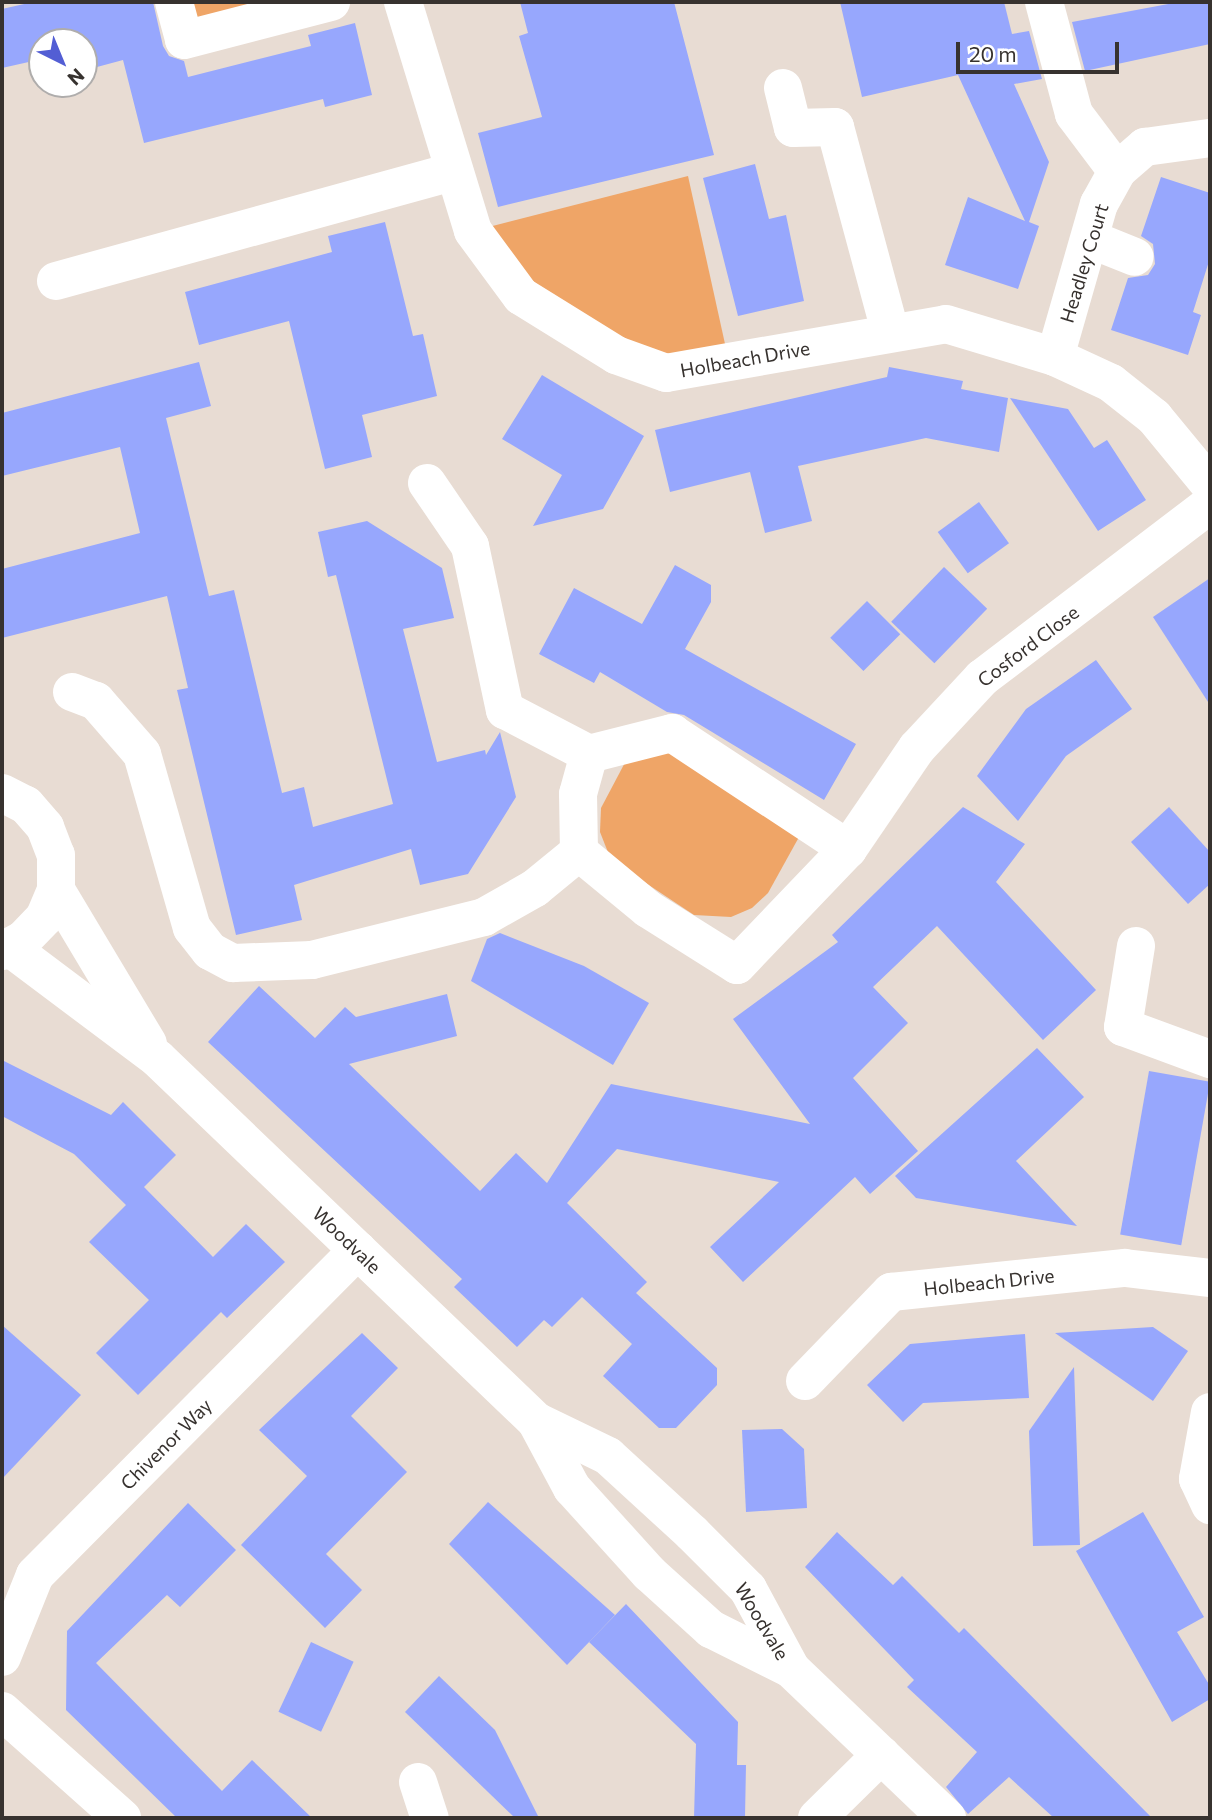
<!DOCTYPE html>
<style>
body{margin:0}
#map{position:relative;width:1212px;height:1820px;overflow:hidden;background:#e8dcd3;font-family:Commissioner,sans-serif}
div>[style]{position:absolute}
.green>*{inset:0;background:#efa567}
.building>*{inset:0;background:#97a7fd;transform-origin:0 0}
.street>*{height:38px;margin:-19px;padding:0 19px;transform-origin:19px;border-radius:19px;background:#fff}
span{translate:-50% -50%;white-space:nowrap;text-align:center;line-height:1.15;-webkit-text-stroke:7px #fff;paint-order:stroke}
.street-label{font-size:19px;color:#37322f}
.frame{position:absolute;inset:0;border:4px solid #37322f;pointer-events:none}
.north{position:absolute;left:28px;top:28px;width:70px;height:70px;box-sizing:border-box;background:#fff;border:2px solid #afadac;border-radius:50%;rotate:137deg;font-size:19px;font-weight:700;line-height:28px;text-align:center;color:#37322f}
.north::after{content:'';display:block;margin:auto;width:24px;height:32px;background:#535ed4;clip-path:polygon(50% 0,100% 100%,50% 72%,0 100%)}
.scale{position:absolute;left:956px;top:42px;width:163px;height:32px;box-sizing:border-box;border:4px solid #37322f;border-top:0;padding-left:9px;font-size:21px;line-height:24px;white-space:nowrap;color:#37322f;-webkit-text-stroke:5px #fff;paint-order:stroke}
</style>
<div id="map">
<div class="green">
<div style="clip-path:polygon(187px 2px,331px 2px,197px 37px)"></div>
<div style="clip-path:polygon(688px 176px,729px 362px,616px 355px,473px 231px)"></div>
<div style="clip-path:polygon(639px 736px,804px 828px,768px 893px,752px 908px,731px 917px,694px 915px,611px 860px,600px 832px,601px 808px)"></div>
</div>
<div class="building">
<div style="clip-path:polygon(33px 2px,153px 2px,163px 46px,169px 56px,184px 61px,188px 77px,311px 46px,308px 35px,355px 23px,372px 95px,325px 107px,323px 99px,144px 143px,123px 60px,97px 67px,92px 48px,84px 49px,84px 42px,42px 42px,42px 59px,2px 68px,2px 9px)"></div>
<div style="clip-path:polygon(520px 2px,674px 2px,714px 155px,498px 207px,478px 133px,542px 117px,519px 36px,528px 33px)"></div>
<div style="clip-path:polygon(840px 2px,1004px 2px,1012px 34px,1029px 31px,1042px 79px,1014px 84px,1049px 162px,1029px 222px,1039px 226px,1018px 289px,945px 265px,968px 197px,1025px 221px,958px 75px,862px 97px)"></div>
<div style="clip-path:polygon(1179px 2px,1210px 2px,1210px 44px,1085px 71px,1072px 22px)"></div>
<div style="clip-path:polygon(755px 164px,769px 219px,786px 215px,804px 301px,738px 316px,703px 178px)"></div>
<div style="clip-path:polygon(1161px 177px,1210px 193px,1210px 258px,1193px 312px,1201px 315px,1188px 355px,1111px 330px,1128px 278px,1148px 275px,1155px 264px,1153px 244px,1141px 236px)"></div>
<div style="clip-path:polygon(385px 222px,413px 336px,423px 334px,437px 396px,362px 415px,372px 457px,325px 469px,289px 321px,199px 345px,185px 292px,332px 252px,328px 236px)"></div>
<div style="clip-path:polygon(199px 362px,211px 406px,166px 418px,209px 596px,234px 590px,282px 793px,304px 787px,313px 827px,393px 804px,336px 575px,328px 577px,318px 532px,367px 521px,442px 568px,454px 618px,403px 629px,437px 762px,485px 750px,486px 755px,500px 732px,516px 797px,468px 874px,420px 885px,411px 849px,294px 885px,302px 920px,236px 935px,177px 690px,188px 688px,167px 596px,2px 638px,2px 569px,140px 533px,120px 447px,2px 476px,2px 413px)"></div>
<div style="clip-path:polygon(889px 367px,963px 381px,961px 389px,1008px 398px,999px 452px,926px 438px,798px 466px,812px 521px,765px 533px,750px 472px,670px 492px,655px 430px,887px 377px)"></div>
<div style="clip-path:polygon(542px 375px,644px 436px,603px 509px,533px 526px,562px 475px,502px 439px)"></div>
<div style="clip-path:polygon(1010px 398px,1068px 409px,1094px 448px,1107px 440px,1146px 500px,1098px 531px)"></div>
<div style="left:979px;top:502px;width:51px;height:51px;rotate:54deg"></div>
<div style="clip-path:polygon(675px 565px,711px 585px,711px 602px,685px 649px,856px 744px,824px 800px,684px 715px,667px 712px,600px 672px,594px 683px,539px 654px,574px 588px,642px 624px)"></div>
<div style="left:944px;top:567px;width:60px;height:76px;rotate:44deg"></div>
<div style="clip-path:polygon(1210px 578px,1210px 705px,1153px 617px)"></div>
<div style="left:867px;top:601px;width:47px;height:52px;rotate:45deg"></div>
<div style="clip-path:polygon(1096px 660px,1132px 709px,1066px 756px,1018px 821px,977px 776px,1026px 709px)"></div>
<div style="clip-path:polygon(963px 807px,1025px 844px,996px 882px,1096px 990px,1043px 1040px,937px 926px,873px 987px,908px 1023px,853px 1078px,918px 1151px,870px 1194px,855px 1177px,743px 1282px,710px 1247px,779px 1182px,617px 1149px,567px 1203px,647px 1282px,636px 1293px,717px 1368px,717px 1385px,676px 1428px,659px 1428px,603px 1376px,632px 1344px,582px 1297px,552px 1327px,544px 1320px,517px 1347px,454px 1287px,462px 1279px,208px 1042px,259px 986px,315px 1038px,345px 1007px,356px 1017px,447px 994px,457px 1036px,349px 1064px,480px 1191px,516px 1153px,547px 1183px,611px 1084px,810px 1124px,733px 1019px,838px 942px,832px 935px)"></div>
<div style="clip-path:polygon(1169px 807px,1210px 852px,1210px 884px,1188px 904px,1131px 842px)"></div>
<div style="clip-path:polygon(500px 933px,584px 966px,649px 1003px,613px 1065px,471px 981px,487px 939px)"></div>
<div style="clip-path:polygon(1037px 1048px,1084px 1097px,1016px 1161px,1077px 1226px,916px 1198px,895px 1176px)"></div>
<div style="clip-path:polygon(2px 1060px,111px 1115px,123px 1102px,176px 1155px,144px 1187px,213px 1257px,246px 1224px,285px 1262px,227px 1318px,221px 1312px,138px 1395px,96px 1353px,149px 1300px,89px 1242px,126px 1205px,74px 1154px,2px 1116px)"></div>
<div style="left:1149px;top:1071px;width:62px;height:166px;rotate:10deg"></div>
<div style="clip-path:polygon(2px 1325px,81px 1395px,2px 1479px)"></div>
<div style="clip-path:polygon(1153px 1327px,1188px 1351px,1153px 1401px,1055px 1333px)"></div>
<div style="clip-path:polygon(362px 1333px,398px 1368px,351px 1416px,407px 1472px,326px 1554px,362px 1590px,325px 1628px,241px 1545px,307px 1476px,259px 1430px)"></div>
<div style="clip-path:polygon(1025px 1334px,1029px 1398px,923px 1403px,903px 1422px,867px 1385px,910px 1344px)"></div>
<div style="clip-path:polygon(1074px 1367px,1080px 1545px,1033px 1546px,1029px 1431px)"></div>
<div style="clip-path:polygon(782px 1429px,804px 1449px,807px 1508px,746px 1512px,742px 1430px)"></div>
<div style="clip-path:polygon(488px 1502px,615px 1615px,567px 1665px,449px 1544px)"></div>
<div style="clip-path:polygon(188px 1503px,236px 1550px,180px 1607px,167px 1595px,96px 1663px,222px 1791px,252px 1760px,312px 1818px,177px 1818px,66px 1710px,67px 1631px)"></div>
<div style="clip-path:polygon(1143px 1512px,1204px 1617px,1177px 1632px,1210px 1686px,1210px 1699px,1172px 1722px,1076px 1551px)"></div>
<div style="clip-path:polygon(837px 1532px,893px 1585px,902px 1576px,959px 1633px,964px 1628px,1152px 1818px,1054px 1818px,1009px 1777px,968px 1814px,946px 1787px,977px 1752px,907px 1687px,914px 1680px,805px 1567px)"></div>
<div style="clip-path:polygon(626px 1604px,738px 1722px,737px 1765px,746px 1765px,745px 1818px,694px 1818px,696px 1744px,589px 1642px)"></div>
<div style="left:311px;top:1642px;width:47px;height:77px;rotate:25deg"></div>
<div style="clip-path:polygon(439px 1676px,495px 1730px,539px 1818px,515px 1818px,405px 1712px)"></div>
</div>
<div class="street">
<div style="left:174px;top:2px;width:39px;rotate:75deg"></div>
<div style="left:184px;top:40px;width:152px;rotate:-14.5deg"></div>
<div style="left:403px;top:2px;width:239px;rotate:73deg"></div>
<div style="left:473px;top:231px;width:81px;rotate:53.6deg"></div>
<div style="left:521px;top:296px;width:112px;rotate:31.8deg"></div>
<div style="left:616px;top:355px;width:53px;rotate:19.8deg"></div>
<div style="left:666px;top:373px;width:284px;rotate:-9.9deg"></div>
<div style="left:946px;top:324px;width:114px;rotate:16.8deg"></div>
<div style="left:1055px;top:357px;width:62px;rotate:24.9deg"></div>
<div style="left:1111px;top:383px;width:55px;rotate:38.3deg"></div>
<div style="left:1154px;top:417px;width:88px;rotate:50.5deg"></div>
<div style="left:1044px;top:2px;width:116px;rotate:75deg"></div>
<div style="left:1074px;top:114px;width:71px;rotate:53deg"></div>
<div style="left:783px;top:88px;width:41px;rotate:76deg"></div>
<div style="left:793px;top:128px;width:42px;rotate:-1.4deg"></div>
<div style="left:835px;top:127px;width:211px;rotate:74.9deg"></div>
<div style="left:1090px;top:239px;width:48px;rotate:21.8deg"></div>
<div style="left:56px;top:281px;width:413px;rotate:-15.4deg"></div>
<div style="left:1055px;top:357px;width:159px;rotate:-74deg"></div>
<div style="left:1099px;top:204px;width:38px;rotate:-61deg"></div>
<div style="left:1117px;top:171px;width:37px;rotate:-41deg"></div>
<div style="left:1145px;top:147px;width:66px;rotate:-7.9deg"></div>
<div style="left:427px;top:483px;width:76px;rotate:55.7deg"></div>
<div style="left:470px;top:546px;width:168px;rotate:78deg"></div>
<div style="left:505px;top:710px;width:95px;rotate:27.6deg"></div>
<div style="left:589px;top:754px;width:41px;rotate:105.4deg"></div>
<div style="left:578px;top:794px;width:58px;rotate:89deg"></div>
<div style="left:579px;top:852px;width:89px;rotate:39.6deg"></div>
<div style="left:648px;top:909px;width:105px;rotate:32.2deg"></div>
<div style="left:737px;top:965px;width:161px;rotate:-46.3deg"></div>
<div style="left:848px;top:849px;width:122px;rotate:-55.7deg"></div>
<div style="left:917px;top:748px;width:96px;rotate:-47.1deg"></div>
<div style="left:982px;top:678px;width:287px;rotate:-37.3deg"></div>
<div style="left:72px;top:692px;width:26px;rotate:21deg"></div>
<div style="left:96px;top:701px;width:70px;rotate:49deg"></div>
<div style="left:142px;top:754px;width:181px;rotate:74deg"></div>
<div style="left:192px;top:928px;width:29px;rotate:52deg"></div>
<div style="left:210px;top:951px;width:26px;rotate:28deg"></div>
<div style="left:233px;top:963px;width:79px;rotate:-2.2deg"></div>
<div style="left:312px;top:960px;width:177px;rotate:-14deg"></div>
<div style="left:484px;top:917px;width:59px;rotate:-29.6deg"></div>
<div style="left:535px;top:888px;width:57px;rotate:-39.3deg"></div>
<div style="left:589px;top:754px;width:86px;rotate:-14.2deg"></div>
<div style="left:672px;top:733px;width:211px;rotate:33.4deg"></div>
<div style="left:2px;top:793px;width:27px;rotate:27deg"></div>
<div style="left:26px;top:805px;width:29px;rotate:49deg"></div>
<div style="left:45px;top:827px;width:30px;rotate:69deg"></div>
<div style="left:56px;top:855px;width:35px;rotate:90deg"></div>
<div style="left:56px;top:890px;width:30px;rotate:113deg"></div>
<div style="left:44px;top:918px;width:29px;rotate:134deg"></div>
<div style="left:24px;top:939px;width:25px;rotate:151deg"></div>
<div style="left:56px;top:890px;width:179px;rotate:59.1deg"></div>
<div style="left:1136px;top:946px;width:82px;rotate:99.1deg"></div>
<div style="left:1123px;top:1027px;width:93px;rotate:20.2deg"></div>
<div style="left:9px;top:947px;width:186px;rotate:36.9deg"></div>
<div style="left:158px;top:1059px;width:523px;rotate:43.76deg"></div>
<div style="left:536px;top:1421px;width:76px;rotate:61.8deg"></div>
<div style="left:572px;top:1488px;width:115px;rotate:47.8deg"></div>
<div style="left:649px;top:1573px;width:84px;rotate:42.1deg"></div>
<div style="left:711px;top:1629px;width:89px;rotate:26.6deg"></div>
<div style="left:791px;top:1669px;width:216px;rotate:43.7deg"></div>
<div style="left:805px;top:1381px;width:124px;rotate:-46deg"></div>
<div style="left:891px;top:1292px;width:235px;rotate:-5.9deg"></div>
<div style="left:1125px;top:1268px;width:86px;rotate:6.7deg"></div>
<div style="left:1210px;top:1412px;width:68px;rotate:100.2deg"></div>
<div style="left:1198px;top:1479px;width:29px;rotate:65deg"></div>
<div style="left:536px;top:1421px;width:80px;rotate:25.9deg"></div>
<div style="left:608px;top:1456px;width:114px;rotate:42.5deg"></div>
<div style="left:692px;top:1533px;width:79px;rotate:45deg"></div>
<div style="left:748px;top:1589px;width:91px;rotate:61.7deg"></div>
<div style="left:2px;top:1657px;width:88px;rotate:-68.1deg"></div>
<div style="left:35px;top:1575px;width:458px;rotate:-45.2deg"></div>
<div style="left:2px;top:1711px;width:161px;rotate:41.7deg"></div>
<div style="left:418px;top:1782px;width:38px;rotate:72deg"></div>
<div style="left:817px;top:1818px;width:90px;rotate:-44.5deg"></div>
</div>
<div class="street-label">
<span style="left:1084px;top:263px;rotate:-73deg">Headley Court</span>
<span style="left:745px;top:359px;rotate:-10deg">Holbeach Drive</span>
<span style="left:1028px;top:646px;rotate:-37deg">Cosford Close</span>
<span style="left:347px;top:1240px;rotate:44deg">Woodvale</span>
<span style="left:989px;top:1282px;rotate:-6deg">Holbeach Drive</span>
<span style="left:166px;top:1444px;rotate:-45deg">Chivenor Way</span>
<span style="left:762px;top:1621px;rotate:59deg">Woodvale</span>
</div>
<div class="frame"></div>
<div class="north">N</div>
<div class="scale">20 m</div>
</div>
